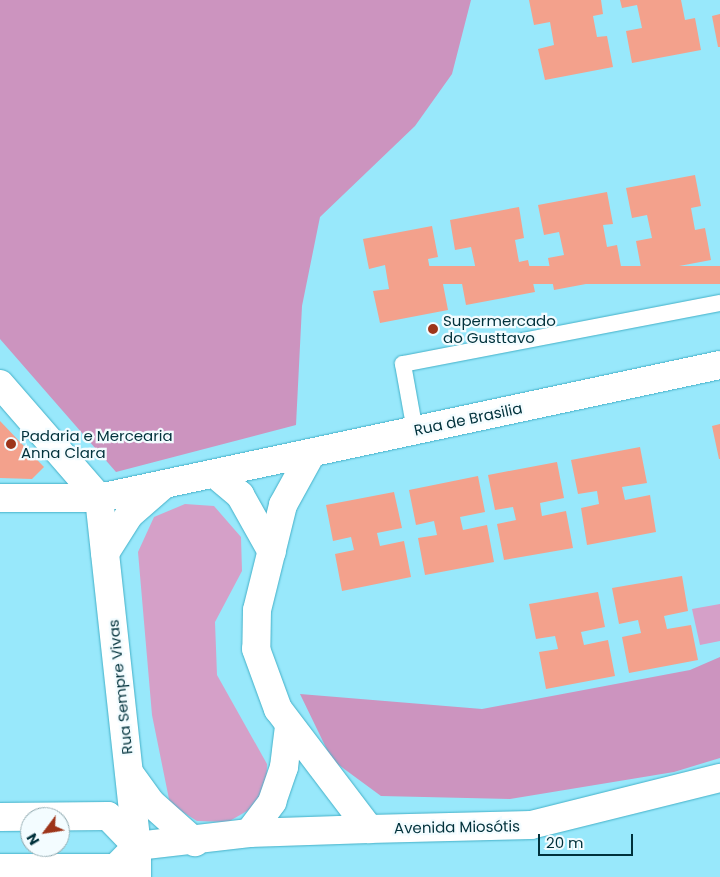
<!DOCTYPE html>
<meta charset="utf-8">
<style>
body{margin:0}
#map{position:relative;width:720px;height:877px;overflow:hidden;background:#98e8fb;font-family:Poppins,sans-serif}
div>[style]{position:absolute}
.green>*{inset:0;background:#d5a0c8}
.forest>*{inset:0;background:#cc94bf}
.building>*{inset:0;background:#f3a18c;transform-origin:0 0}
.roads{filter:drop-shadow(0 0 1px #43b0c8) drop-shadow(0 0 1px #43b0c8)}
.service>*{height:16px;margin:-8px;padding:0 8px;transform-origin:8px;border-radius:8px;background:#fff}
.minor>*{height:28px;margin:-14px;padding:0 14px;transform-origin:14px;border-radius:14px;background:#fff}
.tertiary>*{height:28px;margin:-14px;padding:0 14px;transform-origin:14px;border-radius:14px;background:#fff}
.dots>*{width:14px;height:14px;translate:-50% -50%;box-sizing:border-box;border:2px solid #f3fcff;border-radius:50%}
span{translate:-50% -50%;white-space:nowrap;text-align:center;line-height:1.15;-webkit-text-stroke:4.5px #f3fcff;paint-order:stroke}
.poi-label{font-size:15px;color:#00313b}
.left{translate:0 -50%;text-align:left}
.street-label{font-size:15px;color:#00313b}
.north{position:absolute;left:20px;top:807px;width:50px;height:50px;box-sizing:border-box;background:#f3fcff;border:1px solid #92abb1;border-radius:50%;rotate:239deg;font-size:14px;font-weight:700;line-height:20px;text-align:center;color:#00313b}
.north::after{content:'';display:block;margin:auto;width:18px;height:22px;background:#9d351a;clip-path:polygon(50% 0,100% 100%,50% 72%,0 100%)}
.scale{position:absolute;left:538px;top:834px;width:95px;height:22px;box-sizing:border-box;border:2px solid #00313b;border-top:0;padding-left:6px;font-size:15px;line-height:18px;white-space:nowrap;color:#00313b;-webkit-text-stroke:4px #f3fcff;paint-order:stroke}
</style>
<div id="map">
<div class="green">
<div style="clip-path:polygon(185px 504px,214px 506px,241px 537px,242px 571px,215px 622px,217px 675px,267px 764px,266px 800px,228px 822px,197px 821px,170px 804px,152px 715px,138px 552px,154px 517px)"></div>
<div style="clip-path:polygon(720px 604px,720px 641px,700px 645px,692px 609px)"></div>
</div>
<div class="forest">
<div style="clip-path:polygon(0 0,471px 0,452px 74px,415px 126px,320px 217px,302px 306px,296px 425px,116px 472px,0 339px)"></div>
<div style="clip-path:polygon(720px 657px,720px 758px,674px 772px,510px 799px,381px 796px,332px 760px,300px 694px,482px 709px,690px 670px)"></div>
</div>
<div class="building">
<div style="clip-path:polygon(529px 0,601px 0,603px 14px,593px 16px,597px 37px,607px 36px,613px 67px,545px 80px,538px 49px,554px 45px,550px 22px,534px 25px)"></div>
<div style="clip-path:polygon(620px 0,681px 0,685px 20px,695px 18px,701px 50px,632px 63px,626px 31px,642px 28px,637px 5px,622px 8px)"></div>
<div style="clip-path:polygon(720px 14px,720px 47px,718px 47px,712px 16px)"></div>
<div style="clip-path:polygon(695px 175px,701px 206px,691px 208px,695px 230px,705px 228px,711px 260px,642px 273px,636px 241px,652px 238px,647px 215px,632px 218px,626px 188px)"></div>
<div style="clip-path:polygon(607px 192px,613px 224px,603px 225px,607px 247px,617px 245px,623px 277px,554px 290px,548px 258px,564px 255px,559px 232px,544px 235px,538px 205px)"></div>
<div style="clip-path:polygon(519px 207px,524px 238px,515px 240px,519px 262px,528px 260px,535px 292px,466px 305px,460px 273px,476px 270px,471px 247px,455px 250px,450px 220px)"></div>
<div style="clip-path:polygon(432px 226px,438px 257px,428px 259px,432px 280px,442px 279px,448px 310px,380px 323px,373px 291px,389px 289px,385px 265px,369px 269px,363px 239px)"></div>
<div style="left:720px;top:266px;width:18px;height:331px;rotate:90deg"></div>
<div style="clip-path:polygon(0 421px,44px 467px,32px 479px,0 478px)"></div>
<div style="clip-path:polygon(720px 424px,720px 459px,719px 459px,712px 426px)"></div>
<div style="clip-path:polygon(640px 447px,647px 483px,622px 487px,625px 500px,650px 495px,656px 532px,587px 545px,581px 508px,599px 504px,597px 491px,578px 494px,571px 460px)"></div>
<div style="clip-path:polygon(557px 462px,564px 498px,540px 503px,542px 516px,566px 511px,573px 548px,504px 560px,497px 524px,516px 520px,513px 507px,495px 510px,488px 475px)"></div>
<div style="clip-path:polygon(478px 476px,485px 512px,460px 517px,463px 530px,487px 525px,494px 562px,425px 575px,418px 538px,437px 535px,434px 521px,416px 525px,409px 490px)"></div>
<div style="clip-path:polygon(394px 492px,402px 528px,377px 533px,380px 546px,404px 541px,411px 577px,342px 591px,335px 554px,354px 550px,351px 537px,333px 541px,326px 505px)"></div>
<div style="clip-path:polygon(682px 576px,688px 611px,664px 616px,667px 629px,691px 625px,698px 660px,629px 673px,622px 637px,641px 633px,638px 620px,619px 624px,612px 588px)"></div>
<div style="clip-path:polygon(598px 592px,605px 627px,581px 632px,584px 645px,608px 640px,615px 676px,546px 689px,539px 652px,558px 649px,555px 636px,536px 639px,529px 604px)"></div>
</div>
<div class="roads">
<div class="service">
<div style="left:415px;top:431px;width:68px;rotate:-100.2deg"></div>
<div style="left:403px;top:364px;width:323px;rotate:-10.9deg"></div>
</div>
<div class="minor">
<div style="left:0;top:498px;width:99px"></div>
<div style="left:0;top:817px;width:108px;rotate:-0.5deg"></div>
<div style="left:108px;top:816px;width:42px;rotate:46deg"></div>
<div style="left:137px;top:846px;width:30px;rotate:134deg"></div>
<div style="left:116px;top:868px;width:116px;rotate:180deg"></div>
<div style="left:369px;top:829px;width:162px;rotate:-1.4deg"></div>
<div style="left:531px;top:825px;width:195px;rotate:-14deg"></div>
</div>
<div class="tertiary">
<div style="left:0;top:384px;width:151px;rotate:49deg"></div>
<div style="left:311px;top:454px;width:58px;rotate:118.8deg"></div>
<div style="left:283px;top:505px;width:108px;rotate:103.9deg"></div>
<div style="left:257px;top:610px;width:39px;rotate:91deg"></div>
<div style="left:256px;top:649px;width:64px;rotate:69.9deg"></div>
<div style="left:278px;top:709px;width:151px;rotate:52.8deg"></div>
<div style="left:215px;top:474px;width:33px;rotate:40deg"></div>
<div style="left:240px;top:495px;width:65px;rotate:60.7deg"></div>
<div style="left:99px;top:498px;width:635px;rotate:-12.09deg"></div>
<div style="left:99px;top:498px;width:350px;rotate:83.8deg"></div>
<div style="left:137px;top:846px;width:31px;rotate:90deg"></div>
<div style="left:105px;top:553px;width:45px;rotate:-57.7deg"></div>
<div style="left:129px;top:515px;width:43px;rotate:-41.2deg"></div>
<div style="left:130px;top:774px;width:36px;rotate:54deg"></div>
<div style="left:151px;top:803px;width:59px;rotate:41.6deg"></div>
<div style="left:249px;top:833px;width:39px;rotate:-53deg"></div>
<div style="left:272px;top:802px;width:37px;rotate:-71deg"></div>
<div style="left:284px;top:767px;width:41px;rotate:-83deg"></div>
<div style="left:137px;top:846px;width:113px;rotate:-6.6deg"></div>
<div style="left:249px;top:833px;width:120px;rotate:-1.9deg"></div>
</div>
</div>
<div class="dots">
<div style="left:433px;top:329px;background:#9d351a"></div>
<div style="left:11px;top:444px;background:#9d351a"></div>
</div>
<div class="poi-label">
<span class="left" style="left:443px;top:329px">Supermercado<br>do Gusttavo</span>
<span class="left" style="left:21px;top:444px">Padaria e Mercearia<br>Anna Clara</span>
</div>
<div class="street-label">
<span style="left:468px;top:419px;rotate:-12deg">Rua de Brasilia</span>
<span style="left:120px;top:687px;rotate:-96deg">Rua Sempre Vivas</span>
<span style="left:457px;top:827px;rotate:-1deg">Avenida Miosótis</span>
</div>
<div class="north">N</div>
<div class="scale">20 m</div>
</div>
